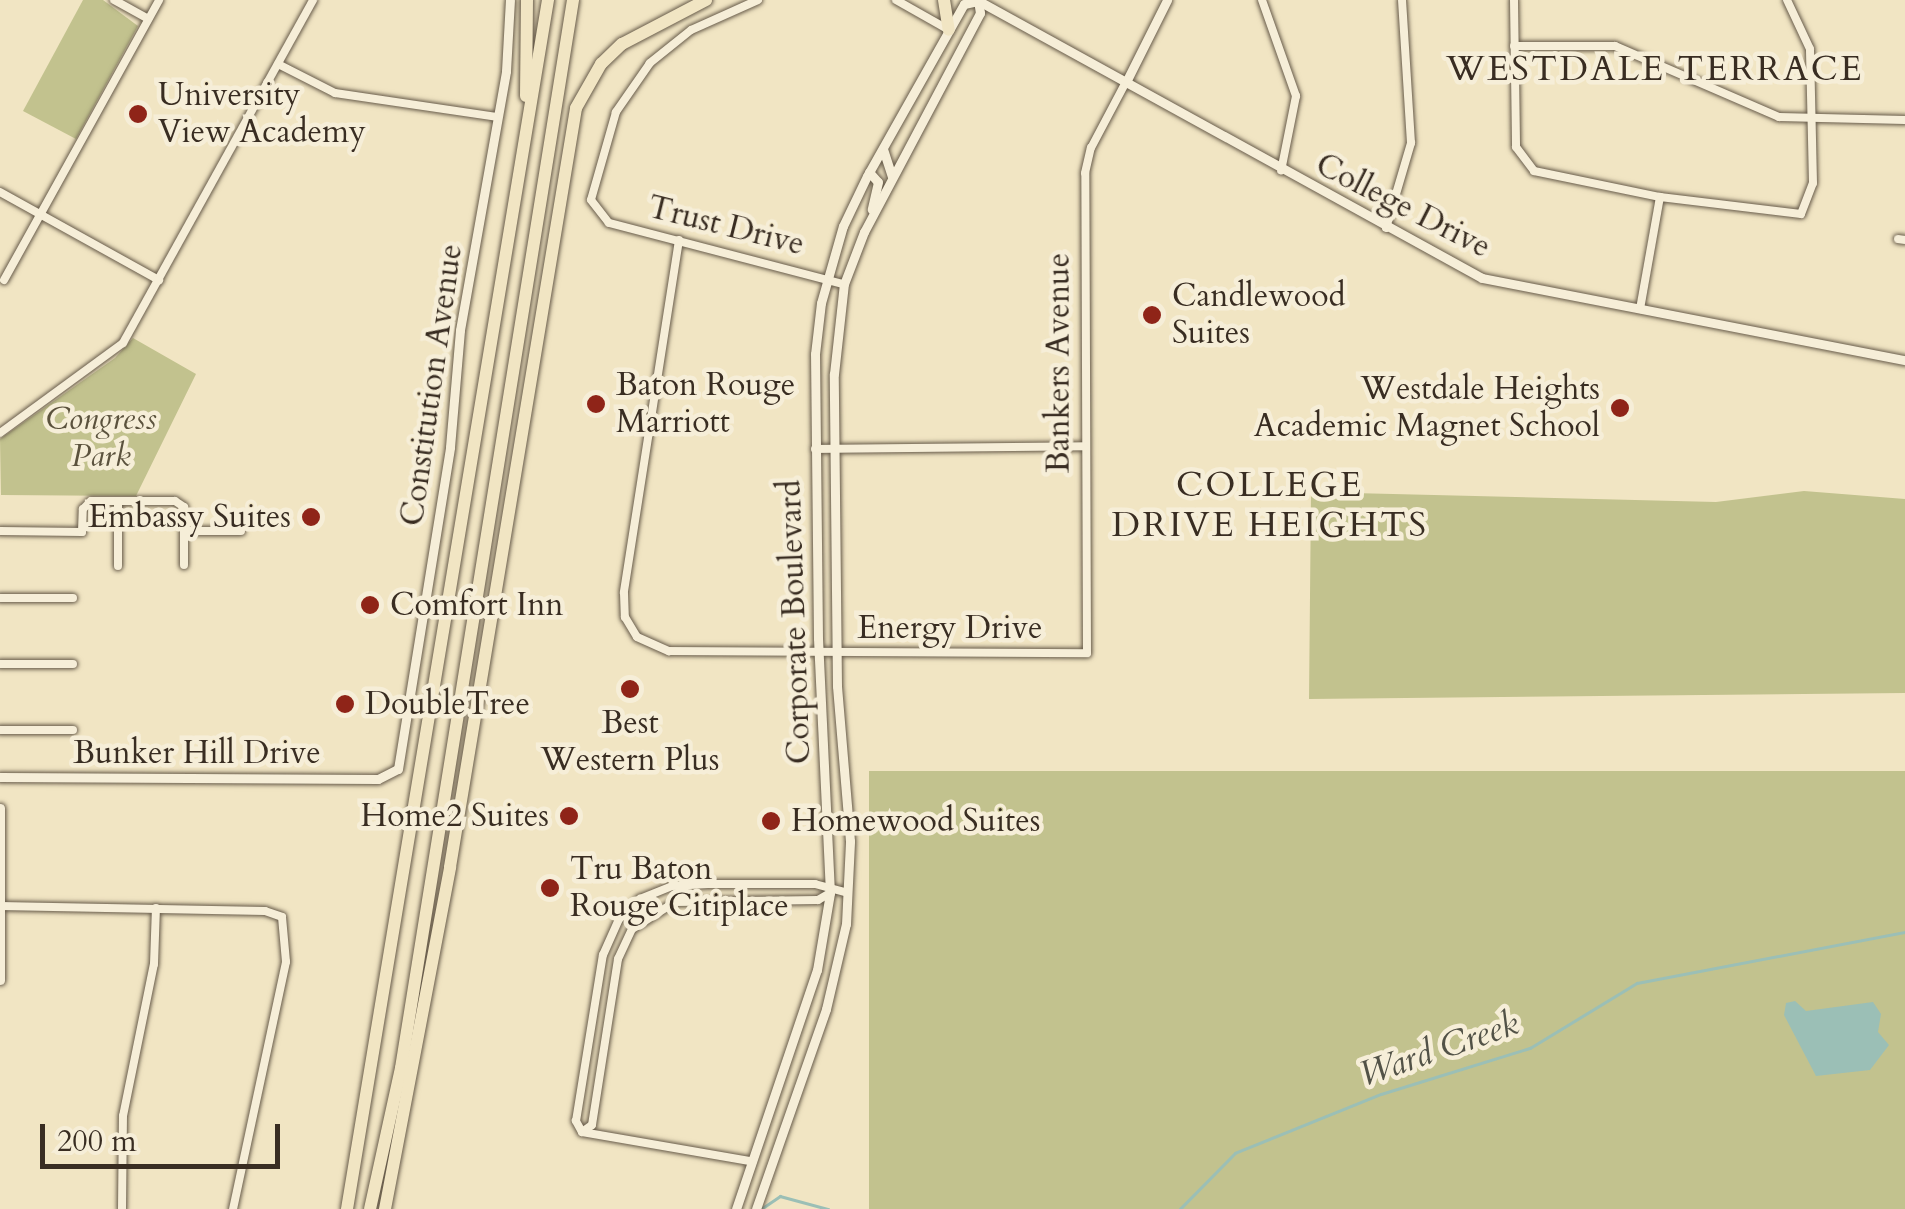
<!DOCTYPE html>
<style>
body{margin:0}
#map{position:relative;width:1905px;height:1209px;overflow:hidden;background:#f1e5c3;font-family:Cardo,serif}
div>[style]{position:absolute}
.green>*{inset:0;background:#c2c28e;transform-origin:0 0}
.water>*{inset:0;background:#9bbfb6}
.stream>*{height:2.5px;margin:-1.25px;padding:0 1.25px;transform-origin:1.25px;border-radius:1.25px;background:#9bbfb6}
.roads{filter:drop-shadow(0 0 2px #675b4a) drop-shadow(0 0 2px #675b4a)}
.minor>*{height:8px;margin:-4px;padding:0 4px;transform-origin:4px;border-radius:4px;background:#f6eed8}
.tertiary>*{height:9px;margin:-4.5px;padding:0 4.5px;transform-origin:4.5px;border-radius:4.5px;background:#f6eed8}
.motorway>*{height:12px;margin:-6px;padding:0 6px;transform-origin:6px;border-radius:6px;background:#f1e5c3}
.dots>*{width:28px;height:28px;translate:-50% -50%;box-sizing:border-box;border:5px solid #f6eed8;border-radius:50%}
span{translate:-50% -50%;white-space:nowrap;text-align:center;line-height:1.15;-webkit-text-stroke:9px #f6eed8;paint-order:stroke}
.poi-label{font-size:32px;color:#392d22}
.left{translate:0 -50%;text-align:left}
.right{translate:-100% -50%;text-align:right}
.street-label{font-size:32px;color:#392d22}
.park-label{font-size:32px;color:#5b523d;font-style:italic}
.neighbourhood-label{font-size:35px;color:#392d22;letter-spacing:2.5px}
.water-label{font-size:35px;color:#525247;font-style:italic}
.scale{position:absolute;left:40px;top:1124px;width:240px;height:45px;box-sizing:border-box;border:5px solid #392d22;border-top:0;padding-left:12px;font-size:30px;line-height:35px;white-space:nowrap;color:#392d22;-webkit-text-stroke:8px #f6eed8;paint-order:stroke}
</style>
<div id="map">
<div class="green">
<div style="clip-path:polygon(83px 0,103px 0,138px 26px,76px 139px,23px 111px)"></div>
<div style="clip-path:polygon(133px 338px,196px 374px,136px 496px,1px 495px,0 439px,115px 358px)"></div>
<div style="clip-path:polygon(1804px 491px,1905px 499px,1905px 693px,1309px 699px,1311px 492px,1716px 502px)"></div>
<div style="left:1905px;top:771px;width:438px;height:1036px;rotate:90deg"></div>
</div>
<div class="water">
<div style="clip-path:polygon(1795px 1001px,1806px 1011px,1873px 1002px,1881px 1014px,1878px 1032px,1889px 1045px,1870px 1070px,1816px 1076px,1784px 1015px,1786px 1003px)"></div>
</div>
<div class="stream">
<div style="left:761px;top:1209px;width:23px;rotate:-34deg"></div>
<div style="left:780px;top:1196px;width:50px;rotate:15.2deg"></div>
<div style="left:1180px;top:1209px;width:78px;rotate:-45.5deg"></div>
<div style="left:1235px;top:1153px;width:157px;rotate:-22deg"></div>
<div style="left:1381px;top:1094px;width:156px;rotate:-17.2deg"></div>
<div style="left:1530px;top:1048px;width:125px;rotate:-31.3deg"></div>
<div style="left:1637px;top:983px;width:273px;rotate:-10.8deg"></div>
</div>
<div class="roads">
<div class="minor">
<div style="left:114px;top:0;width:39px;rotate:29deg"></div>
<div style="left:758px;top:0;width:73px;rotate:155.9deg"></div>
<div style="left:691px;top:30px;width:53px;rotate:141.2deg"></div>
<div style="left:650px;top:63px;width:60px;rotate:124.8deg"></div>
<div style="left:616px;top:112px;width:91px;rotate:105.9deg"></div>
<div style="left:591px;top:200px;width:29px;rotate:52deg"></div>
<div style="left:609px;top:223px;width:243px;rotate:14.6deg"></div>
<div style="left:896px;top:0;width:61px;rotate:29.5deg"></div>
<div style="left:1262px;top:0;width:102px;rotate:70.5deg"></div>
<div style="left:1296px;top:96px;width:76px;rotate:101.3deg"></div>
<div style="left:1514px;top:0;width:147px;rotate:89.2deg"></div>
<div style="left:1516px;top:147px;width:30px;rotate:53deg"></div>
<div style="left:1534px;top:171px;width:129px;rotate:11.7deg"></div>
<div style="left:1660px;top:197px;width:142px;rotate:6.9deg"></div>
<div style="left:1801px;top:214px;width:33px;rotate:-69deg"></div>
<div style="left:1813px;top:183px;width:134px;rotate:-91.3deg"></div>
<div style="left:1810px;top:49px;width:54px;rotate:-115.1deg"></div>
<div style="left:1514px;top:46px;width:101px"></div>
<div style="left:1615px;top:46px;width:179px;rotate:23.4deg"></div>
<div style="left:1779px;top:117px;width:126px;rotate:1.4deg"></div>
<div style="left:278px;top:64px;width:64px;rotate:27deg"></div>
<div style="left:335px;top:93px;width:165px;rotate:8.4deg"></div>
<div style="left:0;top:192px;width:182px;rotate:29deg"></div>
<div style="left:1386px;top:228px;width:89px;rotate:-73.6deg"></div>
<div style="left:1411px;top:143px;width:143px;rotate:-93.6deg"></div>
<div style="left:1898px;top:239px;width:7px;rotate:8deg"></div>
<div style="left:679px;top:240px;width:357px;rotate:98.9deg"></div>
<div style="left:624px;top:593px;width:24px;rotate:88deg"></div>
<div style="left:625px;top:617px;width:23px;rotate:59deg"></div>
<div style="left:637px;top:637px;width:35px;rotate:24deg"></div>
<div style="left:669px;top:651px;width:418px;rotate:0.3deg"></div>
<div style="left:1087px;top:653px;width:480px;rotate:-90.2deg"></div>
<div style="left:1085px;top:173px;width:26px;rotate:-77deg"></div>
<div style="left:1091px;top:148px;width:75px;rotate:-62.1deg"></div>
<div style="left:4px;top:280px;width:320px;rotate:-61deg"></div>
<div style="left:1640px;top:309px;width:114px;rotate:-79.9deg"></div>
<div style="left:0;top:433px;width:152px;rotate:-36.2deg"></div>
<div style="left:123px;top:343px;width:392px;rotate:-61deg"></div>
<div style="left:815px;top:449px;width:269px;rotate:-0.6deg"></div>
<div style="left:0;top:531px;width:82px;rotate:0.7deg"></div>
<div style="left:82px;top:532px;width:23px;rotate:-88deg"></div>
<div style="left:83px;top:509px;width:11px;rotate:-45deg"></div>
<div style="left:91px;top:501px;width:84px"></div>
<div style="left:175px;top:501px;width:11px;rotate:34deg"></div>
<div style="left:184px;top:507px;width:58px;rotate:90deg"></div>
<div style="left:184px;top:531px;width:57px"></div>
<div style="left:118px;top:566px;width:65px;rotate:-90deg"></div>
<div style="left:0;top:598px;width:73px"></div>
<div style="left:0;top:664px;width:73px"></div>
<div style="left:0;top:730px;width:73px"></div>
<div style="left:0;top:906px;width:265px;rotate:1.1deg"></div>
<div style="left:265px;top:911px;width:18px;rotate:19deg"></div>
<div style="left:282px;top:917px;width:45px;rotate:84.9deg"></div>
<div style="left:286px;top:962px;width:253px;rotate:102.1deg"></div>
<div style="left:582px;top:1132px;width:13px;rotate:-119deg"></div>
<div style="left:576px;top:1121px;width:168px;rotate:-80.8deg"></div>
<div style="left:603px;top:955px;width:39px;rotate:-66deg"></div>
<div style="left:619px;top:919px;width:29px;rotate:-44deg"></div>
<div style="left:640px;top:899px;width:35px;rotate:-22deg"></div>
<div style="left:672px;top:886px;width:36px;rotate:-3deg"></div>
<div style="left:708px;top:884px;width:107px"></div>
<div style="left:815px;top:884px;width:34px;rotate:15deg"></div>
<div style="left:582px;top:1132px;width:12px;rotate:-35deg"></div>
<div style="left:592px;top:1125px;width:168px;rotate:-81.1deg"></div>
<div style="left:618px;top:959px;width:33px;rotate:-65deg"></div>
<div style="left:632px;top:929px;width:51px;rotate:-32.1deg"></div>
<div style="left:675px;top:902px;width:143px;rotate:-0.8deg"></div>
<div style="left:818px;top:900px;width:14px;rotate:-30deg"></div>
<div style="left:582px;top:1132px;width:170px;rotate:9.8deg"></div>
<div style="left:122px;top:1209px;width:93px;rotate:-89.4deg"></div>
<div style="left:123px;top:1116px;width:155px;rotate:-78.5deg"></div>
<div style="left:154px;top:964px;width:56px;rotate:-88deg"></div>
</div>
<div class="tertiary">
<div style="left:977px;top:0;width:576px;rotate:28.83deg"></div>
<div style="left:1482px;top:278px;width:431px;rotate:11deg"></div>
<div style="left:1126px;top:82px;width:92px;rotate:-63.4deg"></div>
<div style="left:883px;top:149px;width:29px;rotate:72deg"></div>
<div style="left:869px;top:172px;width:13px;rotate:48deg"></div>
<div style="left:878px;top:182px;width:28px;rotate:103deg"></div>
<div style="left:0;top:777px;width:378px;rotate:0.3deg"></div>
<div style="left:378px;top:779px;width:22px;rotate:-27deg"></div>
<div style="left:398px;top:769px;width:326px;rotate:-80.8deg"></div>
<div style="left:450px;top:447px;width:117px;rotate:-85.1deg"></div>
<div style="left:460px;top:330px;width:263px;rotate:-79.9deg"></div>
<div style="left:506px;top:71px;width:71px;rotate:-86.8deg"></div>
<div style="left:0;top:808px;width:172px;rotate:90deg"></div>
<div style="left:736px;top:1209px;width:252px;rotate:-71.3deg"></div>
<div style="left:817px;top:970px;width:78px;rotate:-80.4deg"></div>
<div style="left:830px;top:893px;width:255px;rotate:-92.7deg"></div>
<div style="left:818px;top:638px;width:284px;rotate:-90.6deg"></div>
<div style="left:815px;top:354px;width:51px;rotate:-83.3deg"></div>
<div style="left:821px;top:303px;width:80px;rotate:-74.1deg"></div>
<div style="left:843px;top:226px;width:55px;rotate:-64.4deg"></div>
<div style="left:867px;top:176px;width:197px;rotate:-60.6deg"></div>
<div style="left:964px;top:4px;width:14px;rotate:-12deg"></div>
<div style="left:756px;top:1209px;width:212px;rotate:-70.7deg"></div>
<div style="left:826px;top:1009px;width:87px;rotate:-76.8deg"></div>
<div style="left:846px;top:924px;width:83px;rotate:-87.2deg"></div>
<div style="left:850px;top:841px;width:156px;rotate:-94.8deg"></div>
<div style="left:837px;top:686px;width:312px;rotate:-90.6deg"></div>
<div style="left:834px;top:374px;width:91px;rotate:-83.7deg"></div>
<div style="left:844px;top:284px;width:56px;rotate:-69deg"></div>
<div style="left:864px;top:232px;width:248px;rotate:-62.1deg"></div>
<div style="left:980px;top:13px;width:12px;rotate:-99deg"></div>
</div>
<div class="motorway">
<div style="left:944px;top:0;width:30px;rotate:81deg"></div>
<div style="left:526px;top:96px;width:96px;rotate:-89.4deg"></div>
<div style="left:347px;top:1209px;width:1226px;rotate:-80.56deg"></div>
<div style="left:370px;top:1209px;width:144px;rotate:-77.6deg"></div>
<div style="left:401px;top:1068px;width:1082px;rotate:-80.85deg"></div>
<div style="left:385px;top:1209px;width:348px;rotate:-79.2deg"></div>
<div style="left:450px;top:867px;width:769px;rotate:-80.57deg"></div>
<div style="left:576px;top:108px;width:51px;rotate:-60.4deg"></div>
<div style="left:601px;top:64px;width:29px;rotate:-44deg"></div>
<div style="left:622px;top:44px;width:95px;rotate:-27.6deg"></div>
</div>
</div>
<div class="dots">
<div style="left:138px;top:114px;background:#8f2418"></div>
<div style="left:1152px;top:315px;background:#8f2418"></div>
<div style="left:596px;top:404px;background:#8f2418"></div>
<div style="left:1620px;top:408px;background:#8f2418"></div>
<div style="left:311px;top:517px;background:#8f2418"></div>
<div style="left:370px;top:605px;background:#8f2418"></div>
<div style="left:630px;top:689px;background:#8f2418"></div>
<div style="left:345px;top:704px;background:#8f2418"></div>
<div style="left:569px;top:816px;background:#8f2418"></div>
<div style="left:771px;top:821px;background:#8f2418"></div>
<div style="left:550px;top:888px;background:#8f2418"></div>
</div>
<div class="poi-label">
<span class="left" style="left:158px;top:114px">University<br>View Academy</span>
<span class="left" style="left:1172px;top:315px">Candlewood<br>Suites</span>
<span class="left" style="left:616px;top:404px">Baton Rouge<br>Marriott</span>
<span class="right" style="left:1600px;top:408px">Westdale Heights<br>Academic Magnet School</span>
<span class="right" style="left:291px;top:517px">Embassy Suites</span>
<span class="left" style="left:390px;top:605px">Comfort Inn</span>
<span class="left" style="left:365px;top:704px">DoubleTree</span>
<span style="left:630px;top:742px">Best<br>Western Plus</span>
<span class="right" style="left:549px;top:816px">Home2 Suites</span>
<span class="left" style="left:791px;top:821px">Homewood Suites</span>
<span class="left" style="left:570px;top:888px">Tru Baton<br>Rouge Citiplace</span>
</div>
<div class="street-label">
<span style="left:1403px;top:206px;rotate:27deg">College Drive</span>
<span style="left:726px;top:226px;rotate:14deg">Trust Drive</span>
<span style="left:1059px;top:363px;rotate:-90deg">Bankers Avenue</span>
<span style="left:432px;top:385px;rotate:-82deg">Constitution Avenue</span>
<span style="left:795px;top:622px;rotate:-92deg">Corporate Boulevard</span>
<span style="left:950px;top:628px">Energy Drive</span>
<span style="left:197px;top:753px">Bunker Hill Drive</span>
</div>
<div class="park-label">
<span style="left:101px;top:438px">Congress<br>Park</span>
</div>
<div class="neighbourhood-label">
<span style="left:1655px;top:69px">WESTDALE TERRACE</span>
<span style="left:1270px;top:505px">COLLEGE<br>DRIVE HEIGHTS</span>
</div>
<div class="water-label">
<span style="left:1439px;top:1049px;rotate:-19deg">Ward Creek</span>
</div>
<div class="scale">200 m</div>
</div>
